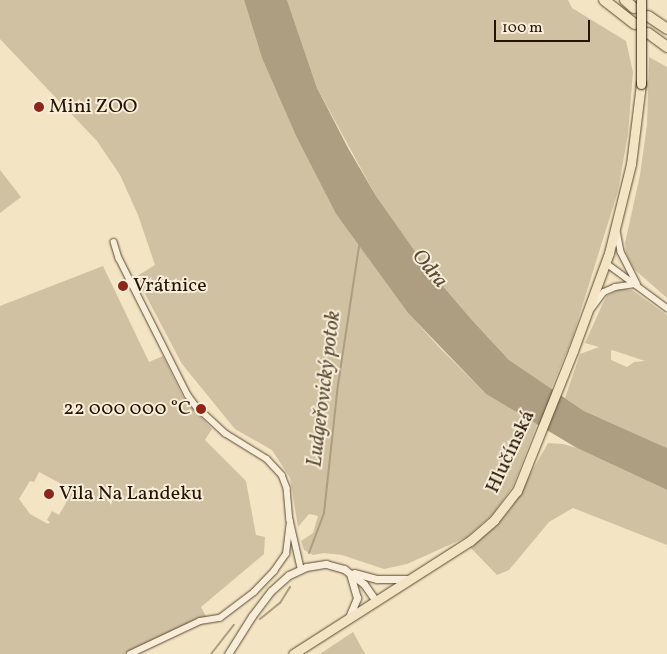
<!DOCTYPE html>
<meta charset="utf-8">
<style>
body{margin:0}
#map{position:relative;width:667px;height:654px;overflow:hidden;background:#f3e4c3;font-family:Vollkorn,serif}
div>[style]{position:absolute}
.green>*{inset:0;background:#d0c1a2}
.water>*{inset:0;background:#ad9d81}
.stream>*{height:2px;margin:-1px;padding:0 1px;transform-origin:1px;border-radius:1px;background:#ad9d81}
.roads{filter:drop-shadow(0 0 1px #584832) drop-shadow(0 0 1px #584832)}
.minor>*{height:5.5px;margin:-2.75px;padding:0 2.75px;transform-origin:2.75px;border-radius:2.75px;background:#f7edd8}
.tertiary>*{height:7px;margin:-3.5px;padding:0 3.5px;transform-origin:3.5px;border-radius:3.5px;background:#f7edd8}
.primary>*{height:9px;margin:-4.5px;padding:0 4.5px;transform-origin:4.5px;border-radius:4.5px;background:#f3e4c3}
.motorway>*{height:10px;margin:-5px;padding:0 5px;transform-origin:5px;border-radius:5px;background:#f3e4c3}
.bridges{filter:drop-shadow(0 0 1px #241402) drop-shadow(0 0 1px #241402)}
.primary-bridge>*{height:9px;margin:-4.5px;padding:0 4.5px;transform-origin:4.5px;border-radius:4.5px;background:#f3e4c3}
.dots>*{width:14px;height:14px;translate:-50% -50%;box-sizing:border-box;border:2px solid #f7edd8;border-radius:50%}
span{translate:-50% -50%;white-space:nowrap;text-align:center;line-height:1.15;-webkit-text-stroke:4px #f7edd8;paint-order:stroke}
.poi-label{font-size:20px;color:#241402}
.left{translate:0 -50%;text-align:left}
.right{translate:-100% -50%;text-align:right}
.street-label{font-size:20px;color:#241402}
.water-label{font-size:21px;color:#5b4b35;font-style:italic}
.scale{position:absolute;left:494px;top:20px;width:96px;height:22px;box-sizing:border-box;border:2px solid #241402;border-top:0;padding-left:6px;font-size:15px;line-height:18px;white-space:nowrap;color:#241402;-webkit-text-stroke:4px #f7edd8;paint-order:stroke}
</style>
<div id="map">
<div class="green">
<div style="clip-path:polygon(0 0,244px 0,262px 58px,296px 136px,336px 214px,408px 313px,440px 348px,486px 394px,537px 424px,513px 486px,493px 514px,467px 537px,407px 564px,384px 569px,342px 555px,324px 553px,313px 555px,304px 550px,301px 541px,313px 533px,318px 516px,309px 514px,298px 527px,290px 478px,272px 450px,235px 429px,182px 364px,144px 292px,134px 278px,155px 265px,138px 215px,120px 175px,97px 141px,0 39px)"></div>
<div style="clip-path:polygon(287px 0,568px 0,572px 8px,626px 41px,633px 72px,628px 134px,618px 191px,572px 339px,551px 389px,509px 360px,471px 319px,424px 264px,376px 196px,317px 88px)"></div>
<div style="clip-path:polygon(649px 57px,667px 67px,667px 298px,634px 269px,626px 253px,625px 243px,640px 175px,647px 124px)"></div>
<div style="clip-path:polygon(0 170px,21px 197px,0 213px)"></div>
<div style="clip-path:polygon(evenodd,103px 266px,149px 362px,163px 356px,183px 397px,212px 429px,205px 440px,246px 481px,256px 535px,265px 537px,264px 554px,201px 607px,207px 618px,125px 654px,0 654px,0 306px,103px 266px,39px 472px,73px 490px,59px 515px,52px 511px,47px 520px,50px 522px,48px 524px,30px 514px,19px 499px,30px 481px,34px 482px,39px 472px)"></div>
<div style="clip-path:polygon(evenodd,620px 289px,632px 290px,667px 315px,667px 448px,584px 411px,565px 398px,580px 354px,599px 347px,585px 343px,603px 303px,607px 296px,620px 289px,611px 351px,612px 350px,645px 361px,634px 362px,627px 367px,611px 360px,611px 351px)"></div>
<div style="clip-path:polygon(548px 443px,563px 444px,577px 448px,667px 490px,667px 545px,573px 508px,549px 522px,509px 570px,497px 575px,470px 547px,495px 527px,511px 508px)"></div>
<div style="clip-path:polygon(353px 632px,365px 654px,320px 654px)"></div>
</div>
<div class="water">
<div style="clip-path:polygon(244px 0,287px 0,317px 88px,348px 148px,376px 196px,424px 264px,471px 319px,509px 360px,584px 411px,667px 448px,667px 490px,577px 448px,486px 394px,408px 313px,336px 214px,296px 136px,262px 58px)"></div>
</div>
<div class="stream">
<div style="left:309px;top:553px;width:43px;rotate:-69.4deg"></div>
<div style="left:324px;top:513px;width:129px;rotate:-83.8deg"></div>
<div style="left:338px;top:385px;width:141px;rotate:-81.4deg"></div>
<div style="left:260px;top:619px;width:26px;rotate:-39deg"></div>
<div style="left:280px;top:603px;width:19px;rotate:-58deg"></div>
<div style="left:211px;top:654px;width:37px;rotate:-52deg"></div>
</div>
<div class="roads">
<div class="minor">
<div style="left:617px;top:231px;width:21px;rotate:79deg"></div>
<div style="left:621px;top:252px;width:34px;rotate:63deg"></div>
<div style="left:114px;top:242px;width:17px;rotate:73deg"></div>
<div style="left:119px;top:258px;width:153px;rotate:63.3deg"></div>
<div style="left:188px;top:395px;width:14px;rotate:54deg"></div>
<div style="left:196px;top:406px;width:40px;rotate:43deg"></div>
<div style="left:225px;top:433px;width:49px;rotate:31.8deg"></div>
<div style="left:267px;top:459px;width:22px;rotate:47deg"></div>
<div style="left:282px;top:475px;width:14px;rotate:69deg"></div>
<div style="left:287px;top:488px;width:32px;rotate:85deg"></div>
<div style="left:290px;top:520px;width:49px;rotate:77.1deg"></div>
<div style="left:606px;top:263px;width:76px;rotate:36.4deg"></div>
<div style="left:591px;top:309px;width:21px;rotate:-53deg"></div>
<div style="left:604px;top:292px;width:12px;rotate:-24deg"></div>
<div style="left:615px;top:287px;width:22px;rotate:-8deg"></div>
<div style="left:130px;top:654px;width:77px;rotate:-25.2deg"></div>
<div style="left:200px;top:621px;width:20px;rotate:-9deg"></div>
<div style="left:220px;top:618px;width:43px;rotate:-37.4deg"></div>
<div style="left:254px;top:592px;width:29px;rotate:-46deg"></div>
<div style="left:274px;top:571px;width:21px;rotate:-55deg"></div>
<div style="left:286px;top:554px;width:32px;rotate:-83deg"></div>
</div>
<div class="tertiary">
<div style="left:354px;top:573px;width:24px;rotate:15deg"></div>
<div style="left:377px;top:579px;width:32px"></div>
<div style="left:349px;top:617px;width:21px;rotate:-67deg"></div>
<div style="left:357px;top:598px;width:25px;rotate:-106deg"></div>
<div style="left:228px;top:654px;width:45px;rotate:-57.7deg"></div>
<div style="left:252px;top:616px;width:31px;rotate:-53deg"></div>
<div style="left:271px;top:591px;width:24px;rotate:-42deg"></div>
<div style="left:289px;top:575px;width:19px;rotate:-25deg"></div>
<div style="left:306px;top:567px;width:20px;rotate:-9deg"></div>
<div style="left:326px;top:564px;width:19px;rotate:16deg"></div>
<div style="left:344px;top:569px;width:25px;rotate:37deg"></div>
<div style="left:364px;top:584px;width:21px;rotate:55deg"></div>
</div>
<div class="primary">
<div style="left:293px;top:654px;width:210px;rotate:-32.6deg"></div>
<div style="left:470px;top:541px;width:32px;rotate:-41deg"></div>
<div style="left:494px;top:520px;width:37px;rotate:-52deg"></div>
<div style="left:517px;top:491px;width:151px;rotate:-68.2deg"></div>
<div style="left:573px;top:351px;width:104px;rotate:-69.8deg"></div>
<div style="left:609px;top:253px;width:92px;rotate:-76.1deg"></div>
<div style="left:631px;top:164px;width:81px;rotate:-82.9deg"></div>
</div>
<div class="motorway">
<div style="left:604px;top:0;width:39px;rotate:38deg"></div>
<div style="left:625px;top:0;width:12px;rotate:42deg"></div>
<div style="left:648px;top:16px;width:23px;rotate:34deg"></div>
<div style="left:648px;top:33px;width:24px;rotate:36deg"></div>
</div>
</div>
<div class="bridges">
<div class="primary-bridge">
<div style="left:641px;top:0;width:84px;rotate:90deg"></div>
</div>
</div>
<div class="dots">
<div style="left:39px;top:107px;background:#8f2418"></div>
<div style="left:123px;top:286px;background:#8f2418"></div>
<div style="left:201px;top:409px;background:#8f2418"></div>
<div style="left:49px;top:494px;background:#8f2418"></div>
</div>
<div class="poi-label">
<span class="left" style="left:49px;top:107px">Mini ZOO</span>
<span class="left" style="left:133px;top:286px">Vrátnice</span>
<span class="right" style="left:191px;top:409px">22 000 000 °C</span>
<span class="left" style="left:59px;top:494px">Vila Na Landeku</span>
</div>
<div class="street-label">
<span style="left:511px;top:452px;rotate:-65deg">Hlučínská</span>
</div>
<div class="water-label">
<span style="left:429px;top:269px;rotate:50deg">Odra</span>
<span style="left:325px;top:389px;rotate:-83deg">Ludgeřovický potok</span>
</div>
<div class="scale">100 m</div>
</div>
